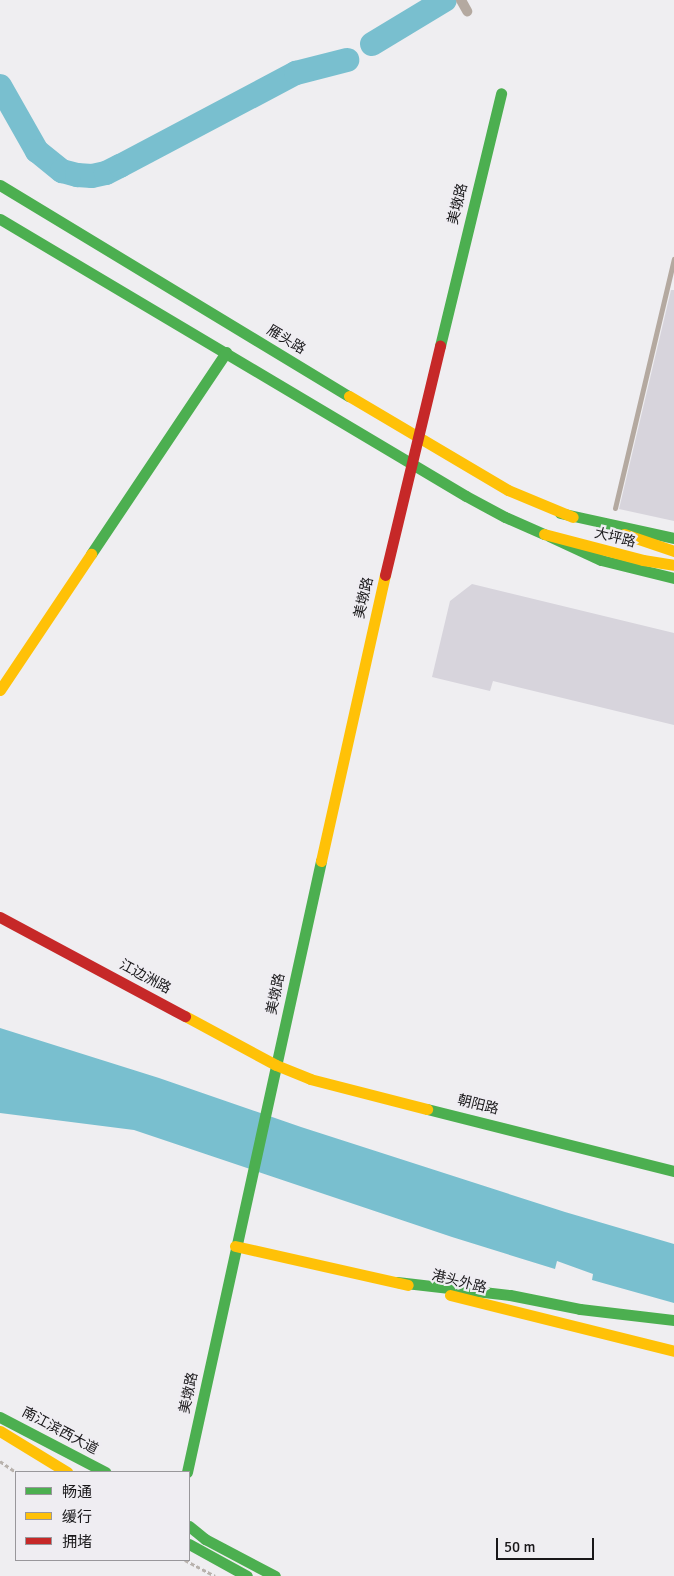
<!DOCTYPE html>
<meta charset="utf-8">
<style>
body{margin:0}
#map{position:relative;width:674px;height:1576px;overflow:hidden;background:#efeef1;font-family:Signika,"Noto Sans SC",sans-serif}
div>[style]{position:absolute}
.water>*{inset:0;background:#79bfcf}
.river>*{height:24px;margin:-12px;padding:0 12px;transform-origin:12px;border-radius:12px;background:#79bfcf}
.building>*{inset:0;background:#d7d4dc}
.path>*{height:2.5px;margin-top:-1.25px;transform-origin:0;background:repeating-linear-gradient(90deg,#b8b2ad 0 4px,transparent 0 6.5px)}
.lane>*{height:5px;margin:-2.5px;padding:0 2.5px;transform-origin:2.5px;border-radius:2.5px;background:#b4a9a0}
.street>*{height:10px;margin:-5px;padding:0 5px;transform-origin:5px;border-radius:5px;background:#b4a9a0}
.fast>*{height:11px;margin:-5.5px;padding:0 5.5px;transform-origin:5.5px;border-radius:5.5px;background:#4caf50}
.slow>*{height:11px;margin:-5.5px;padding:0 5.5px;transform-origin:5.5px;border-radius:5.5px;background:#ffc107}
.jam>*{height:11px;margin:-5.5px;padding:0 5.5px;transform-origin:5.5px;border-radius:5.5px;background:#c62828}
span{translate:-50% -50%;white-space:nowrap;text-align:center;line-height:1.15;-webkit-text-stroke:4.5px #efedf2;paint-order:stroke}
.street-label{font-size:14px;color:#181719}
.legend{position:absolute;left:15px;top:1471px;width:175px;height:90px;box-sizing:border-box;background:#efedf2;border:1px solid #99979b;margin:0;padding:6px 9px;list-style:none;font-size:15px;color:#181719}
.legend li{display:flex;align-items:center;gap:10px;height:25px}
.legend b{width:25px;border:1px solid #99979b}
.scale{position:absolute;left:496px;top:1538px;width:98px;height:22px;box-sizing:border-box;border:2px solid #181719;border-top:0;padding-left:6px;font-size:15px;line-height:18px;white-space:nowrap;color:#181719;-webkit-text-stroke:4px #efedf2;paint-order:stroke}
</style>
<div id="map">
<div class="water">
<div style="clip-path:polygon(0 1028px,159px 1078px,301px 1127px,565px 1212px,674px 1244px,674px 1303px,592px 1280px,593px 1274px,557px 1261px,555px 1269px,452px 1237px,134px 1130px,0 1113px)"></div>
</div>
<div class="river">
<div style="left:372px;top:44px;width:85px;rotate:-31.1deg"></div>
<div style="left:0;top:86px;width:75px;rotate:60.4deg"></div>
<div style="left:37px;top:151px;width:32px;rotate:39deg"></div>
<div style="left:62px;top:171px;width:16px;rotate:15deg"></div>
<div style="left:77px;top:175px;width:15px;rotate:4deg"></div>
<div style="left:92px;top:176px;width:14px;rotate:-12deg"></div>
<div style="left:106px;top:173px;width:16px;rotate:-27deg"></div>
<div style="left:120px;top:166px;width:199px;rotate:-27.9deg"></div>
<div style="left:296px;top:73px;width:53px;rotate:-14.3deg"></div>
</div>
<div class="building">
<div style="clip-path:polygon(671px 290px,674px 290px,674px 521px,619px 509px)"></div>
<div style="clip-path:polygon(472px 584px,674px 633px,674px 725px,493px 681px,490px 691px,432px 677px,450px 601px)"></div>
</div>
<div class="path">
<div style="left:0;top:1461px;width:19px;rotate:35deg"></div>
<div style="left:185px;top:1560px;width:34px;rotate:28deg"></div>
</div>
<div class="lane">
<div style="left:615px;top:508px;width:256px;rotate:-76.7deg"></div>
</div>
<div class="street">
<div style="left:461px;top:0;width:13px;rotate:61deg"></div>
</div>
<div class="fast">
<div style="left:0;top:185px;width:408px;rotate:31.2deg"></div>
<div style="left:0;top:219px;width:542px;rotate:30.73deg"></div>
<div style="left:466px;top:496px;width:44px;rotate:28.3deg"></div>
<div style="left:505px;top:517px;width:43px;rotate:23.6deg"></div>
<div style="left:440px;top:346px;width:260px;rotate:-76.4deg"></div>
<div style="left:560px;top:513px;width:117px;rotate:12.4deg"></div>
<div style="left:549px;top:536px;width:57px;rotate:24.8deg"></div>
<div style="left:601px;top:560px;width:75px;rotate:13.9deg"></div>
<div style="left:91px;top:554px;width:243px;rotate:-56.2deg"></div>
<div style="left:427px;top:1109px;width:255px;rotate:14.1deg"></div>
<div style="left:397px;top:1282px;width:114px;rotate:6.6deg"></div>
<div style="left:510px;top:1295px;width:71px;rotate:11.3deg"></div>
<div style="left:580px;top:1309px;width:95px;rotate:6.7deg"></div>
<div style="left:0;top:1417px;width:119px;rotate:27.6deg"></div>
<div style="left:187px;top:1472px;width:626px;rotate:-77.63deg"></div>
<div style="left:189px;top:1526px;width:21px;rotate:39deg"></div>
<div style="left:205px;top:1539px;width:79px;rotate:27.9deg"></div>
<div style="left:189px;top:1544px;width:66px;rotate:28.9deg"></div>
</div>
<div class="slow">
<div style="left:349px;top:396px;width:185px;rotate:30.6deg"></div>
<div style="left:508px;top:490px;width:70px;rotate:22.6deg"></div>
<div style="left:544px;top:534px;width:102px;rotate:14.7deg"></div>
<div style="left:643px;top:560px;width:31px;rotate:9deg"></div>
<div style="left:624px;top:534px;width:53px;rotate:18.8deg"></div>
<div style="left:0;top:690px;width:164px;rotate:-56.2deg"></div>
<div style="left:321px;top:861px;width:293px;rotate:-77.4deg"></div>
<div style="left:185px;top:1016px;width:103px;rotate:28.3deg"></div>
<div style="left:276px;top:1065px;width:37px;rotate:22deg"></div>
<div style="left:310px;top:1079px;width:121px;rotate:14.4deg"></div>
<div style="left:235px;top:1246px;width:177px;rotate:12.7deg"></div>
<div style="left:450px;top:1295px;width:231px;rotate:14deg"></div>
<div style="left:0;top:1431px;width:79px;rotate:31.5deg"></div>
</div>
<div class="jam">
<div style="left:385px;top:575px;width:236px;rotate:-76.5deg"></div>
<div style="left:0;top:917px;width:210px;rotate:28.2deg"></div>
</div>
<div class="street-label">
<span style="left:458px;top:204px;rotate:-76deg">美墩路</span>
<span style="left:286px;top:340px;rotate:31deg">雁头路</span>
<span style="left:615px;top:538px;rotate:14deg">大坪路</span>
<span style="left:364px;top:598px;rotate:-77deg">美墩路</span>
<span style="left:145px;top:977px;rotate:28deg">江边洲路</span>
<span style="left:276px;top:994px;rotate:-78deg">美墩路</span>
<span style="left:478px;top:1105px;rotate:14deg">朝阳路</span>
<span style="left:459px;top:1282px;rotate:14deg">港头外路</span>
<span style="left:189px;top:1393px;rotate:-78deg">美墩路</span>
<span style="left:60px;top:1431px;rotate:28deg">南江滨西大道</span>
</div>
<ul class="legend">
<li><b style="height:6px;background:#4caf50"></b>畅通</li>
<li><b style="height:6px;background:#ffc107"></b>缓行</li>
<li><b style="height:6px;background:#c62828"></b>拥堵</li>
</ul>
<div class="scale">50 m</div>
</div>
